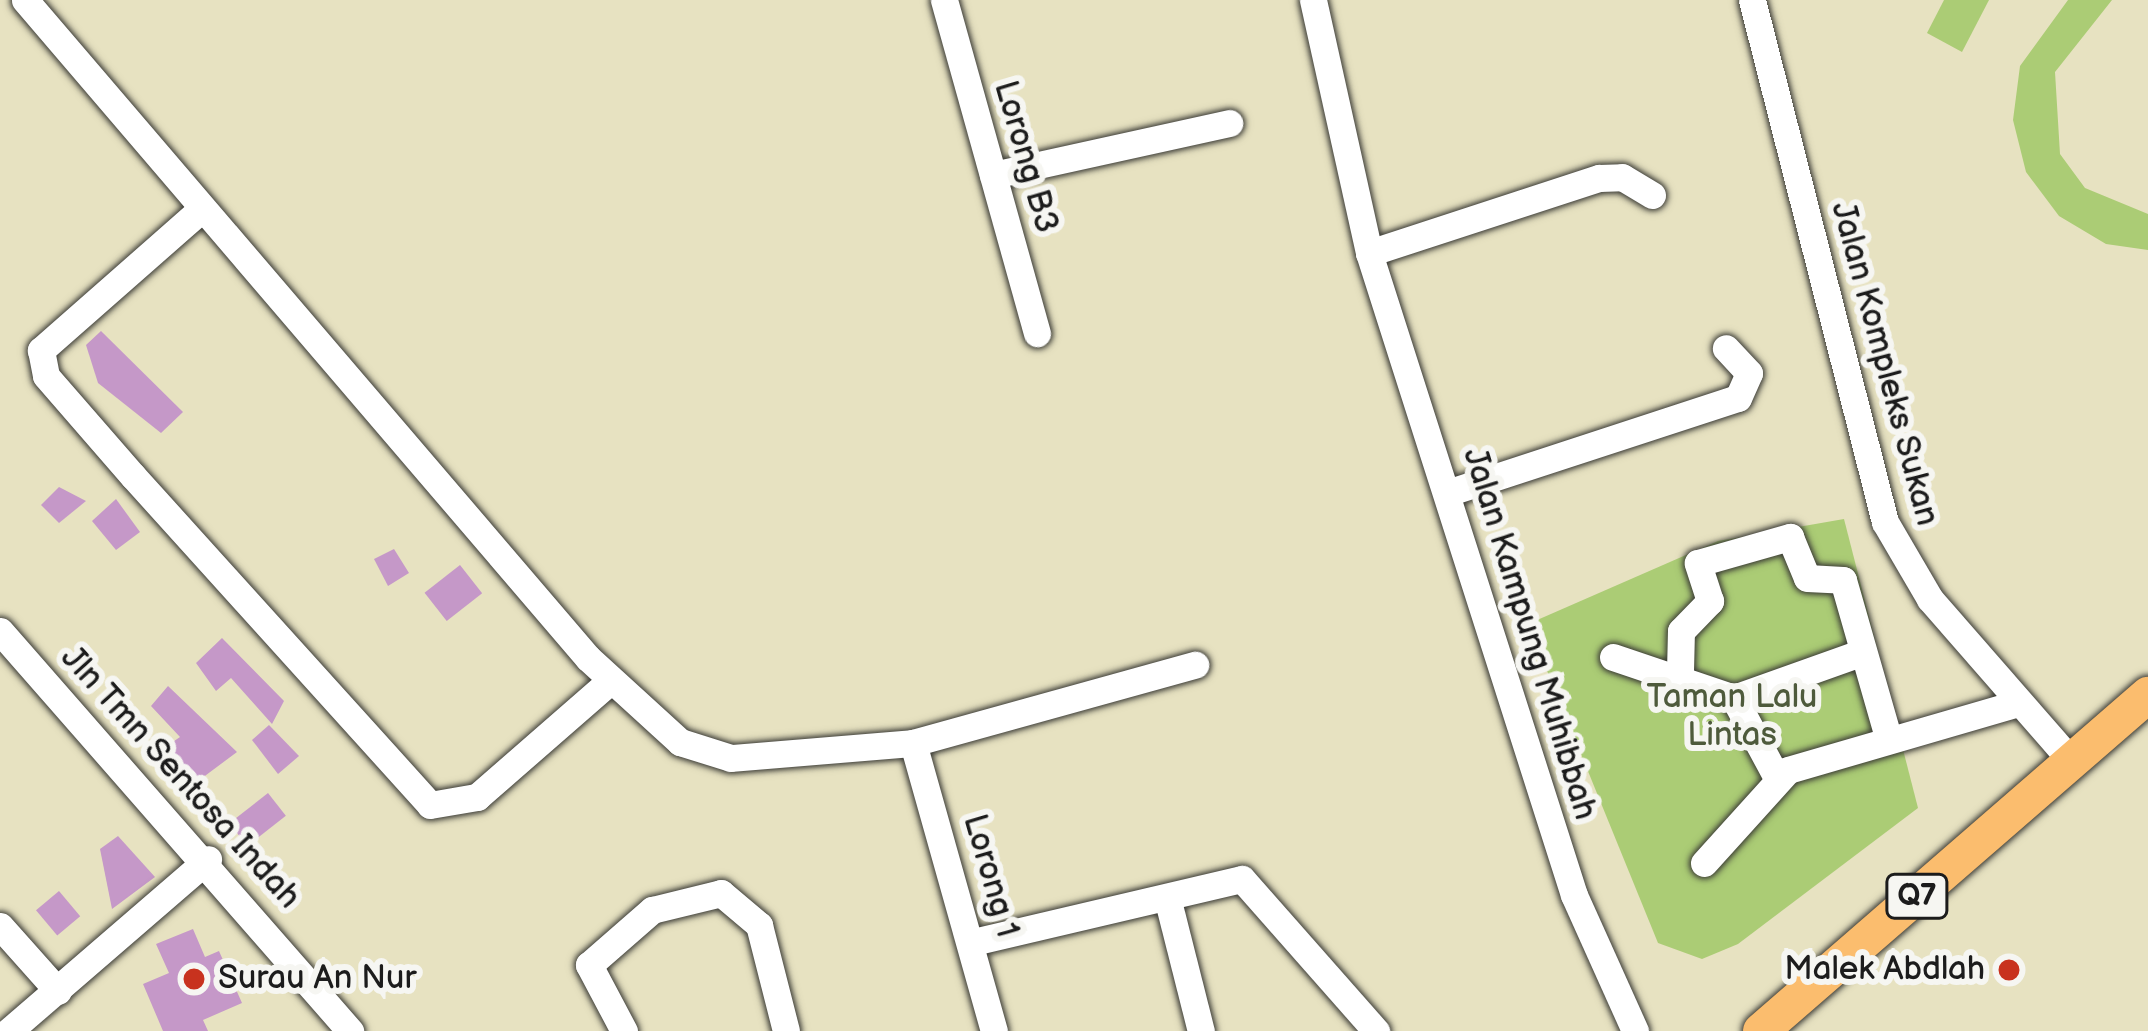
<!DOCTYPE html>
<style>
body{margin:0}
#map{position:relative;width:2148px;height:1031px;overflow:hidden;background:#e7e2c1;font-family:"Balsamiq Sans",sans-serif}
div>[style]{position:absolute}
.green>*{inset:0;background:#abcc75}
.building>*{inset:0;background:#c598c8;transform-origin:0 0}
.roads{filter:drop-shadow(0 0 3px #3a3a35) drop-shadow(0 0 3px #3a3a35)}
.minor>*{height:27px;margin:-13.5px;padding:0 13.5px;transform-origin:13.5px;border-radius:13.5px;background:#fff}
.major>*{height:36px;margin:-18px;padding:0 18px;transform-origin:18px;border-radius:18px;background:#fbbd6e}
.dots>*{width:33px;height:33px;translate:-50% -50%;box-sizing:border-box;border:6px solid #f6f6f2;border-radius:50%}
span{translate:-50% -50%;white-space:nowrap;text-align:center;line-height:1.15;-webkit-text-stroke:12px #f6f6f2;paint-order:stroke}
.shield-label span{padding:3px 9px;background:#f6f6f2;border:3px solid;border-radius:9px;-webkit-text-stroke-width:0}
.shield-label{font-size:30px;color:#1c1c1c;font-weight:700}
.street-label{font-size:33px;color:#1c1c1c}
.park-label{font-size:33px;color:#4e5a3b}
.poi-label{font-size:33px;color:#1c1c1c}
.right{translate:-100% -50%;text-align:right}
.left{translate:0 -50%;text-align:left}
</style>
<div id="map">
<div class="green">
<div style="clip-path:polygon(1944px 0,1989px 0,1962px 52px,1927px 33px)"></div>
<div style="clip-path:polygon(2068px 0,2112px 0,2055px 72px,2060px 154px,2085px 188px,2148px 214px,2148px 250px,2106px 244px,2059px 216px,2026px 172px,2013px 120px,2020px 66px)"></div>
<div style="clip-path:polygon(1844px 519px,1918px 808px,1738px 944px,1702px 959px,1658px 943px,1528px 624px,1718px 541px)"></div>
</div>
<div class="building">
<div style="clip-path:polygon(101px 331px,183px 412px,161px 433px,98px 383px,86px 345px)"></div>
<div style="clip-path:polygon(59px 487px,86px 501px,59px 523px,41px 505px)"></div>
<div style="clip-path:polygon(116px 499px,140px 532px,116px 550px,92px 521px)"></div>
<div style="clip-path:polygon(394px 549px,409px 573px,388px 586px,374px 559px)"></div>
<div style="left:460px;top:565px;width:36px;height:45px;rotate:52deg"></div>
<div style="clip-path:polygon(222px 638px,284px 701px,272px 724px,231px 678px,216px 691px,196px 663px)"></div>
<div style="clip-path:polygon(168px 686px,237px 752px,190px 787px,164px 748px,180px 737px,151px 706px)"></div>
<div style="clip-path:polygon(269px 725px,299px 756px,278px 774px,252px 740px)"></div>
<div style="left:268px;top:793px;width:29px;height:49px;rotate:52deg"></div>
<div style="clip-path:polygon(118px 836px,155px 877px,112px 909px,100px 849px)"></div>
<div style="left:59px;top:891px;width:33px;height:30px;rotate:50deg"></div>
<div style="clip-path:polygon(193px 929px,205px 957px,219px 951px,242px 1003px,203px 1020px,208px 1031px,163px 1031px,143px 984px,169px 973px,156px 944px)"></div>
</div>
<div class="roads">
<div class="minor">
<div style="left:25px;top:0;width:866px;rotate:49.45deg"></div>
<div style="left:588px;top:658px;width:125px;rotate:42.4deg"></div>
<div style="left:680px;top:742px;width:53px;rotate:17.4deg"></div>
<div style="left:731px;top:758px;width:183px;rotate:-4.7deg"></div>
<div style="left:913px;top:743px;width:293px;rotate:-15.5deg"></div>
<div style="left:944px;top:0;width:346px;rotate:74.4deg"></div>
<div style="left:1313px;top:0;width:259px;rotate:77.5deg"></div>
<div style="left:1369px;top:253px;width:674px;rotate:72.29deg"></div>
<div style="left:1574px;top:895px;width:149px;rotate:65.8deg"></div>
<div style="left:1752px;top:0;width:539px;rotate:75.71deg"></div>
<div style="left:1885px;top:522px;width:89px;rotate:59.7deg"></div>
<div style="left:1930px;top:599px;width:216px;rotate:48.9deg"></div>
<div style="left:993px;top:175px;width:242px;rotate:-12.4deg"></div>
<div style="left:197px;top:213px;width:208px;rotate:138.7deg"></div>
<div style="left:41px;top:350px;width:26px;rotate:79deg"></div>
<div style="left:46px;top:376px;width:133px;rotate:49deg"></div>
<div style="left:133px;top:476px;width:443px;rotate:47.9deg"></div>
<div style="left:430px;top:805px;width:48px;rotate:-9.7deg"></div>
<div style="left:477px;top:797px;width:175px;rotate:-41.1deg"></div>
<div style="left:1369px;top:253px;width:242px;rotate:-18.1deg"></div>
<div style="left:1599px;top:178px;width:23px;rotate:-2deg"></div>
<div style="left:1622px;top:177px;width:35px;rotate:31deg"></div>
<div style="left:1447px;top:493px;width:306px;rotate:-18.1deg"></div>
<div style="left:1738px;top:398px;width:27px;rotate:-66deg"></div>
<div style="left:1749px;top:373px;width:34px;rotate:-133deg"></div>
<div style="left:0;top:631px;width:532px;rotate:48.81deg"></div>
<div style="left:1613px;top:657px;width:128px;rotate:18.7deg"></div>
<div style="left:1734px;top:698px;width:91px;rotate:61.7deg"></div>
<div style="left:1680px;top:671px;width:40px;rotate:-88.6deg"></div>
<div style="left:1681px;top:631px;width:42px;rotate:-46deg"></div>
<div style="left:1710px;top:601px;width:40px;rotate:-108deg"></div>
<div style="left:1698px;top:563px;width:96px;rotate:-15.8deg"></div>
<div style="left:1790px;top:537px;width:44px;rotate:67.5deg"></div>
<div style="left:1807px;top:578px;width:36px;rotate:3deg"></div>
<div style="left:1843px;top:580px;width:166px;rotate:74deg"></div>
<div style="left:1734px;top:698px;width:137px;rotate:-19.6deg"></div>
<div style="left:913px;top:743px;width:299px;rotate:74.3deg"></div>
<div style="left:1704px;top:863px;width:125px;rotate:-47.9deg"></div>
<div style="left:1788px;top:770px;width:236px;rotate:-16.2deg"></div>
<div style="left:1168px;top:901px;width:134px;rotate:75.8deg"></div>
<div style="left:0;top:926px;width:87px;rotate:48.3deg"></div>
<div style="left:973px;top:942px;width:276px;rotate:-13.2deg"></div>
<div style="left:1242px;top:879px;width:203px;rotate:48.6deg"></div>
<div style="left:9px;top:1031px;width:263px;rotate:-40.8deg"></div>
<div style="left:624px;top:1031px;width:75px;rotate:-117.9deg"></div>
<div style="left:589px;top:965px;width:84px;rotate:-41.1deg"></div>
<div style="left:652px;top:910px;width:71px;rotate:-13.8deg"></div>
<div style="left:721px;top:893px;width:50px;rotate:40.1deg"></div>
<div style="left:759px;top:925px;width:109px;rotate:75.7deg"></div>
</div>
<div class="major">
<div style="left:1761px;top:1031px;width:513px;rotate:-40.97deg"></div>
</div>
</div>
<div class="dots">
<div style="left:2009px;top:970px;background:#c8321e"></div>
<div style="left:194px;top:979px;background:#c8321e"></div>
</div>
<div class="shield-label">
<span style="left:1917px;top:896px">Q7</span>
</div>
<div class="street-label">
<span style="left:1025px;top:157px;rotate:74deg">Lorong B3</span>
<span style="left:1884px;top:364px;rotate:75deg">Jalan Kompleks Sukan</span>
<span style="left:1529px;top:634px;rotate:73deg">Jalan Kampung Muhibbah</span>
<span style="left:180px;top:778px;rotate:48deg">Jln Tmn Sentosa Indah</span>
<span style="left:990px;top:876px;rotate:74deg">Lorong 1</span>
</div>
<div class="park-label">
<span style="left:1732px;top:717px">Taman Lalu<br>Lintas</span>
</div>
<div class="poi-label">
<span class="right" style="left:1985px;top:970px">Malek Abdlah</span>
<span class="left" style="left:218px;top:979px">Surau An Nur</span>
</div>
</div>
